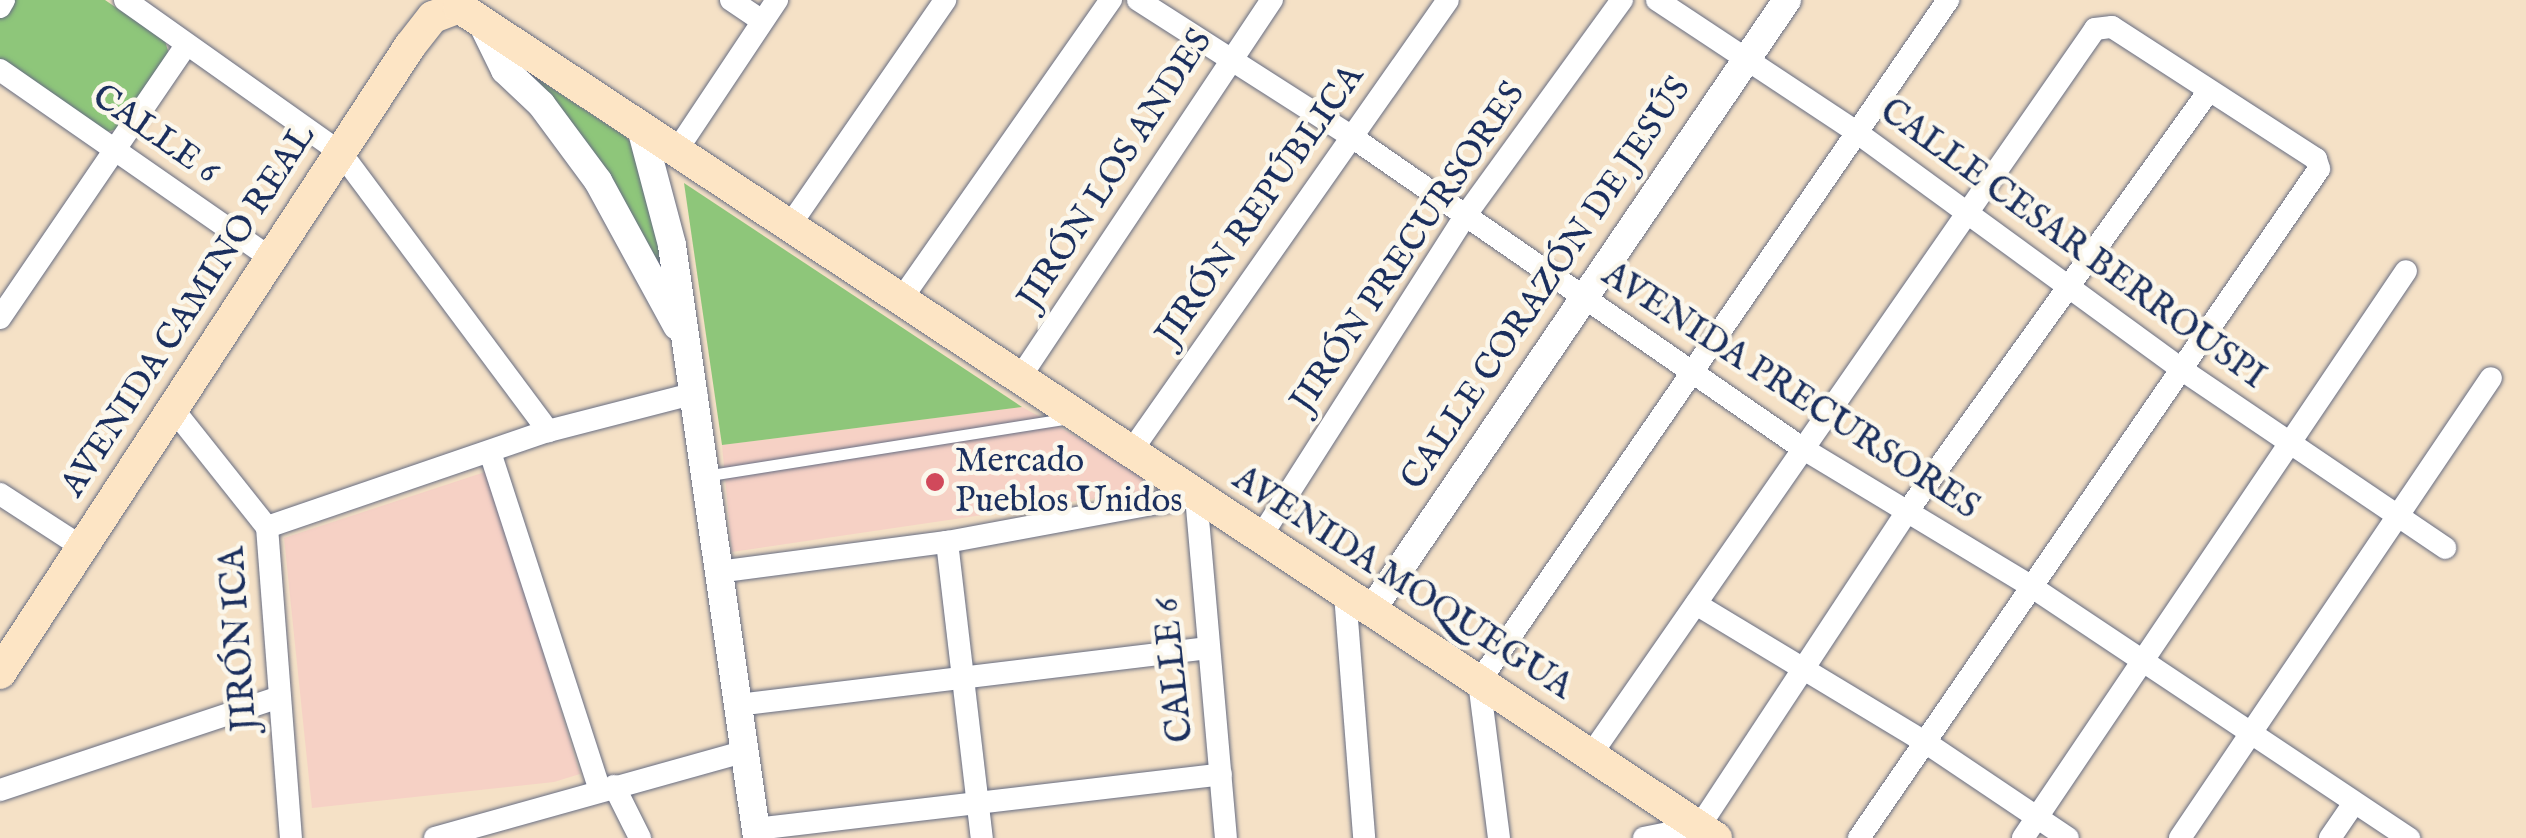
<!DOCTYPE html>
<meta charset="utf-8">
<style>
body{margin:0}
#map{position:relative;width:2526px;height:838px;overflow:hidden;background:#f5e1c6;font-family:"IM FELL English",serif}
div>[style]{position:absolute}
.built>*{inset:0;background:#f6d1c5}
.green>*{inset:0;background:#8ec67a}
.roads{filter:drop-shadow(0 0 2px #676d82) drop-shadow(0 0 2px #676d82)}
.service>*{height:11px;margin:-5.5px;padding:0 5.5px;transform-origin:5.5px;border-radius:5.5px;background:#fff}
.minor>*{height:22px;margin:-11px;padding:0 11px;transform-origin:11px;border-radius:11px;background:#fff}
.tertiary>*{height:28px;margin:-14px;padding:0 14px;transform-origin:14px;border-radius:14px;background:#fff}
.secondary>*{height:32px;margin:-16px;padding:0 16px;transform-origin:16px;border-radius:16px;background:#fde5c5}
.dots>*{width:28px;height:28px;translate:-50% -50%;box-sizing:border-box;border:5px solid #fbf7ec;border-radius:50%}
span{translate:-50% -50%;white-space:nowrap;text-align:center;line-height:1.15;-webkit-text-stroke:9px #fbf7ec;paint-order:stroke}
.street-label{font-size:35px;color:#1b2f5e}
.poi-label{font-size:35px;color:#1b2f5e}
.left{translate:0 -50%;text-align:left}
</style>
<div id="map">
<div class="built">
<div style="clip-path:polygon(1022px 407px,1143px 473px,1144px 491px,732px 552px,722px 445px)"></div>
<div style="clip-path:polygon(488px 471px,580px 774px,554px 782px,312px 808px,284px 538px)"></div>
</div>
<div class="green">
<div style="clip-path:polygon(13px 0,105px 0,165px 41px,169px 54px,118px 129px,106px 132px,0 60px,0 18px)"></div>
<div style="clip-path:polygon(521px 68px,626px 137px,642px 155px,664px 274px,593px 155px)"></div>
<div style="clip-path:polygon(684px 183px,1022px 407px,722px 445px)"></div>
</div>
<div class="roads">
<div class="service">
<div style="left:704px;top:476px;width:371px;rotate:-9deg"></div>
</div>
<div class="minor">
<div style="left:125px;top:0;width:265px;rotate:35.3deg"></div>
<div style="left:341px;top:153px;width:347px;rotate:53.3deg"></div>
<div style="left:731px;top:0;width:37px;rotate:34deg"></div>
<div style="left:1138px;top:0;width:254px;rotate:32.6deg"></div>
<div style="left:1352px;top:137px;width:547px;rotate:34.65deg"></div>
<div style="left:1802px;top:448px;width:265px;rotate:31.1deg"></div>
<div style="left:2029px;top:585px;width:457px;rotate:33.7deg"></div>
<div style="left:1657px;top:0;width:237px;rotate:33.5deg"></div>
<div style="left:1855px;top:131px;width:404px;rotate:36.1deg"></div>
<div style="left:2181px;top:369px;width:319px;rotate:34.1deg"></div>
<div style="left:0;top:7px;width:8px;rotate:-60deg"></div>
<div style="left:0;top:70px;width:329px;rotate:34.8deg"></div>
<div style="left:675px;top:153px;width:184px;rotate:-56.3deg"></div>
<div style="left:788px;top:228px;width:277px;rotate:-55.4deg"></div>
<div style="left:900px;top:301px;width:368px;rotate:-55deg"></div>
<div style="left:0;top:318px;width:330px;rotate:-55.7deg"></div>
<div style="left:1019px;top:379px;width:456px;rotate:-56.3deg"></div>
<div style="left:173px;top:409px;width:151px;rotate:51.5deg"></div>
<div style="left:267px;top:527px;width:312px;rotate:85.6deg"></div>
<div style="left:490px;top:452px;width:355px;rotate:72deg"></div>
<div style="left:1130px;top:453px;width:553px;rotate:-54.93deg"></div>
<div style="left:0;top:494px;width:98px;rotate:32.9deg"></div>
<div style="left:267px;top:527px;width:297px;rotate:-18.9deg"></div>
<div style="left:548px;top:431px;width:153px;rotate:-14.4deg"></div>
<div style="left:1260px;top:538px;width:382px;rotate:-57.5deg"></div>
<div style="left:1465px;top:216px;width:267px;rotate:-54deg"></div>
<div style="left:947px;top:542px;width:298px;rotate:83.3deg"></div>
<div style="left:718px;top:572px;width:231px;rotate:-7.5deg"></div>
<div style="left:947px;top:542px;width:253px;rotate:-10.5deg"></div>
<div style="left:1196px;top:496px;width:343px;rotate:85deg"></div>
<div style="left:1345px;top:594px;width:245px;rotate:85.5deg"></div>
<div style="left:1696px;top:604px;width:267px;rotate:31.1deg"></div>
<div style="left:1925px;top:742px;width:172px;rotate:33.9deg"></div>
<div style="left:737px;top:705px;width:472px;rotate:-6.9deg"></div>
<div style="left:1590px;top:756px;width:885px;rotate:-55.21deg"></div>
<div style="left:2095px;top:29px;width:17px;rotate:-7deg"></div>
<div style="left:2112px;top:27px;width:243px;rotate:32.9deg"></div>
<div style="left:2316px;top:159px;width:10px;rotate:73deg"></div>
<div style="left:2319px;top:169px;width:812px;rotate:124.51deg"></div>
<div style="left:614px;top:786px;width:58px;rotate:63.4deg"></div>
<div style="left:0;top:790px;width:292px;rotate:-18.4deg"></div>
<div style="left:756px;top:829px;width:468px;rotate:-6.7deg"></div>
<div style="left:435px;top:838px;width:321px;rotate:-15.6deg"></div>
<div style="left:1499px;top:838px;width:157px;rotate:-97.3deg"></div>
<div style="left:1479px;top:682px;width:828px;rotate:-55.48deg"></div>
<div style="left:1644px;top:838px;width:56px;rotate:-11.3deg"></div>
<div style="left:1699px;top:827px;width:377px;rotate:-56.6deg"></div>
<div style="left:1907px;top:512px;width:517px;rotate:-54.37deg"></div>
<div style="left:2023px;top:838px;width:684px;rotate:-55.96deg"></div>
<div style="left:2180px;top:838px;width:555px;rotate:-55.94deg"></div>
<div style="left:2330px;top:838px;width:42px;rotate:-55.6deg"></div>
</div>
<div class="tertiary">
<div style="left:480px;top:19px;width:57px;rotate:63.9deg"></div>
<div style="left:505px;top:70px;width:50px;rotate:43.4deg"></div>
<div style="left:541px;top:104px;width:96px;rotate:53.5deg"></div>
<div style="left:598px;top:181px;width:165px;rotate:61.4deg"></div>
<div style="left:642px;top:132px;width:117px;rotate:75.1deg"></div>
<div style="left:672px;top:245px;width:599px;rotate:81.84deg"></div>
<div style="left:1371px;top:611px;width:739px;rotate:-55.75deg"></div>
</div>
<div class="secondary">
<div style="left:0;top:673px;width:749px;rotate:-56.82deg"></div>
<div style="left:410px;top:46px;width:37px;rotate:-52deg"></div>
<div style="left:433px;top:17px;width:28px;rotate:-21deg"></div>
<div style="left:459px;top:7px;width:1507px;rotate:33.47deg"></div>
</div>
</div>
<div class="dots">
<div style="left:935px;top:482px;background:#d1495b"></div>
</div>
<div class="street-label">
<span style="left:155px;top:135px;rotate:35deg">CALLE 6</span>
<span style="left:1116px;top:170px;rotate:-57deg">JIRÓN LOS ANDES</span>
<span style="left:1261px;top:206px;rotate:-55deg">JIRÓN REPÚBLICA</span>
<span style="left:2072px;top:245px;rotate:36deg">CALLE CESAR BERROUSPI</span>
<span style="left:1409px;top:248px;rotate:-56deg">JIRÓN PRECURSORES</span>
<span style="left:1547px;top:284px;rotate:-56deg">CALLE CORAZÓN DE JESÚS</span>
<span style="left:189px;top:311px;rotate:-57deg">AVENIDA CAMINO REAL</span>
<span style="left:1790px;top:392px;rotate:33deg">AVENIDA PRECURSORES</span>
<span style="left:1402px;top:584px;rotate:33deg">AVENIDA MOQUEGUA</span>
<span style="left:240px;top:639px;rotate:-94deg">JIRÓN ICA</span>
<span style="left:1175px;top:670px;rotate:-96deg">CALLE 6</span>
</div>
<div class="poi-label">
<span class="left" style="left:955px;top:482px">Mercado<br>Pueblos Unidos</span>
</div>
</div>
